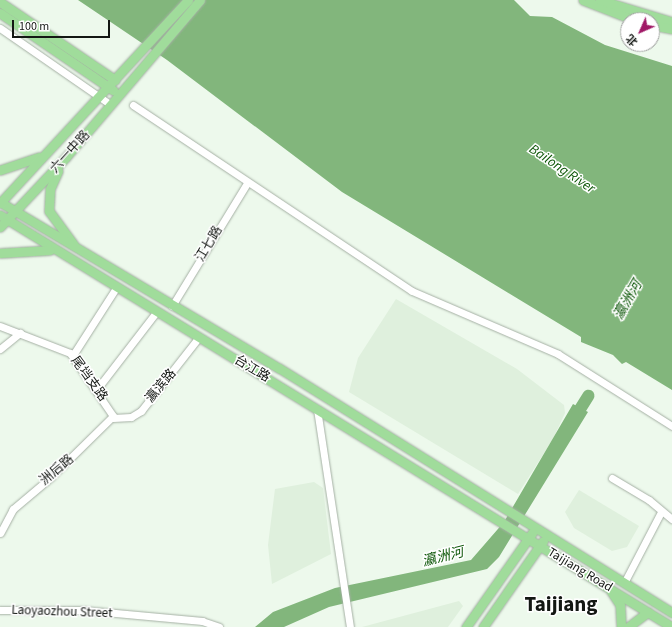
<!DOCTYPE html>
<meta charset="utf-8">
<style>
body{margin:0}
#map{position:relative;width:672px;height:627px;overflow:hidden;background:#edf9ec;font-family:"Source Sans 3","Noto Sans SC",sans-serif}
div>[style]{position:absolute}
.built>*{inset:0;background:#dff0dd}
.water>*{inset:0;background:#82b67c}
.river>*{height:12px;margin:-6px;padding:0 6px;transform-origin:6px;border-radius:6px;background:#82b67c}
.roads{filter:drop-shadow(0 0 1px #a5b0a4) drop-shadow(0 0 1px #a5b0a4)}
.minor>*{height:7px;margin:-3.5px;padding:0 3.5px;transform-origin:3.5px;border-radius:3.5px;background:#fff}
.major>*{height:9px;margin:-4.5px;padding:0 4.5px;transform-origin:4.5px;border-radius:4.5px;background:#a0dc9b}
span{translate:-50% -50%;white-space:nowrap;text-align:center;line-height:1.15;-webkit-text-stroke:3px #fff;paint-order:stroke}
.street-label{font-size:13px;color:#131713}
.water-label{font-size:14px;color:#0b5606;font-style:italic}
.town-label{font-size:21px;color:#131713;font-weight:700}
.north{position:absolute;left:620px;top:12px;width:40px;height:40px;box-sizing:border-box;background:#fff;border:1px solid #a1a2a1;border-radius:50%;rotate:225deg;font-size:11px;font-weight:700;line-height:16px;text-align:center;color:#131713}
.north::after{content:'';display:block;margin:auto;width:14px;height:18px;background:#a01866;clip-path:polygon(50% 0,100% 100%,50% 72%,0 100%)}
.scale{position:absolute;left:12px;top:20px;width:98px;height:18px;box-sizing:border-box;border:2px solid #131713;border-top:0;padding-left:5px;font-size:12px;line-height:14px;white-space:nowrap;color:#131713;-webkit-text-stroke:3px #fff;paint-order:stroke}
</style>
<div id="map">
<div class="built">
<div style="clip-path:polygon(396px 299px,517px 369px,564px 405px,565px 413px,553px 439px,518px 494px,349px 392px,358px 358px)"></div>
<div style="clip-path:polygon(314px 482px,323px 488px,331px 554px,272px 584px,268px 545px,275px 489px)"></div>
<div style="clip-path:polygon(579px 490px,639px 526px,627px 547px,612px 551px,574px 528px,565px 512px)"></div>
<div style="clip-path:polygon(459px 601px,463px 606px,448px 627px,362px 627px)"></div>
</div>
<div class="water">
<div style="clip-path:polygon(78px 0,514px 0,530px 16px,552px 17px,605px 45px,672px 66px,672px 390px,626px 362px,622px 364px,613px 355px,581px 342px,581px 337px,342px 192px,167px 60px)"></div>
<div style="clip-path:polygon(573px 404px,588px 412px,499px 557px,487px 569px,329px 607px,284px 627px,255px 627px,273px 612px,335px 588px,471px 560px,504px 522px)"></div>
</div>
<div class="river">
<div style="left:572px;top:422px;width:31px;rotate:-58deg"></div>
</div>
<div class="roads">
<div class="minor">
<div style="left:0;top:28px;width:135px;rotate:34.7deg"></div>
<div style="left:133px;top:105px;width:335px;rotate:33.7deg"></div>
<div style="left:412px;top:291px;width:159px;rotate:23.3deg"></div>
<div style="left:558px;top:354px;width:135px;rotate:32.3deg"></div>
<div style="left:172px;top:306px;width:144px;rotate:-58.6deg"></div>
<div style="left:0;top:326px;width:75px;rotate:21.1deg"></div>
<div style="left:70px;top:353px;width:76px;rotate:55.7deg"></div>
<div style="left:113px;top:416px;width:87px;rotate:135.5deg"></div>
<div style="left:51px;top:477px;width:50px;rotate:139.9deg"></div>
<div style="left:13px;top:509px;width:27px;rotate:118deg"></div>
<div style="left:0;top:349px;width:26px;rotate:-39deg"></div>
<div style="left:73px;top:355px;width:80px;rotate:-57.3deg"></div>
<div style="left:97px;top:389px;width:98px;rotate:-52.4deg"></div>
<div style="left:317px;top:409px;width:220px;rotate:81.4deg"></div>
<div style="left:113px;top:418px;width:18px;rotate:-3deg"></div>
<div style="left:131px;top:417px;width:12px;rotate:-31deg"></div>
<div style="left:141px;top:411px;width:94px;rotate:-51.9deg"></div>
<div style="left:612px;top:478px;width:43px;rotate:30.7deg"></div>
<div style="left:649px;top:500px;width:30px;rotate:40deg"></div>
<div style="left:624px;top:583px;width:80px;rotate:-62.5deg"></div>
<div style="left:0;top:610px;width:83px"></div>
<div style="left:83px;top:610px;width:120px;rotate:5.3deg"></div>
<div style="left:202px;top:621px;width:18px;rotate:19deg"></div>
</div>
<div class="major">
<div style="left:583px;top:0;width:55px;rotate:21.4deg"></div>
<div style="left:600px;top:0;width:75px;rotate:17deg"></div>
<div style="left:0;top:2px;width:139px;rotate:34.1deg"></div>
<div style="left:0;top:13px;width:137px;rotate:34.3deg"></div>
<div style="left:652px;top:25px;width:20px;rotate:11deg"></div>
<div style="left:0;top:170px;width:41px;rotate:-18.4deg"></div>
<div style="left:58px;top:171px;width:20px;rotate:114deg"></div>
<div style="left:50px;top:189px;width:22px;rotate:93deg"></div>
<div style="left:49px;top:211px;width:42px;rotate:53.7deg"></div>
<div style="left:0;top:202px;width:325px;rotate:30.8deg"></div>
<div style="left:279px;top:368px;width:463px;rotate:31.9deg"></div>
<div style="left:0;top:203px;width:277px;rotate:-47.2deg"></div>
<div style="left:0;top:215px;width:788px;rotate:31.51deg"></div>
<div style="left:0;top:227px;width:96px;rotate:-46.7deg"></div>
<div style="left:66px;top:157px;width:206px;rotate:-49.5deg"></div>
<div style="left:0;top:253px;width:50px;rotate:-3.4deg"></div>
<div style="left:611px;top:591px;width:17px;rotate:57deg"></div>
<div style="left:620px;top:605px;width:22px;rotate:87deg"></div>
<div style="left:466px;top:627px;width:115px;rotate:-54.9deg"></div>
<div style="left:483px;top:627px;width:105px;rotate:-55.1deg"></div>
<div style="left:628px;top:627px;width:25px;rotate:-37deg"></div>
</div>
</div>
<div class="street-label">
<span style="left:70px;top:152px;rotate:-48deg">六一中路</span>
<span style="left:209px;top:244px;rotate:-59deg">江七路</span>
<span style="left:252px;top:369px;rotate:31deg">台江路</span>
<span style="left:89px;top:379px;rotate:54deg">尾垱支路</span>
<span style="left:161px;top:386px;rotate:-50deg">瀛滨路</span>
<span style="left:57px;top:470px;rotate:-40deg">洲后路</span>
<span style="left:580px;top:570px;rotate:31deg">Taijiang Road</span>
<span style="left:62px;top:612px;rotate:2deg">Laoyaozhou Street</span>
</div>
<div class="water-label">
<span style="left:562px;top:169px;rotate:34deg">Bailong River</span>
<span style="left:628px;top:300px;rotate:-60deg">瀛洲河</span>
<span style="left:443px;top:557px;rotate:-14deg">瀛洲河</span>
</div>
<div class="town-label">
<span style="left:561px;top:604px">Taijiang</span>
</div>
<div class="north">北</div>
<div class="scale">100 m</div>
</div>
